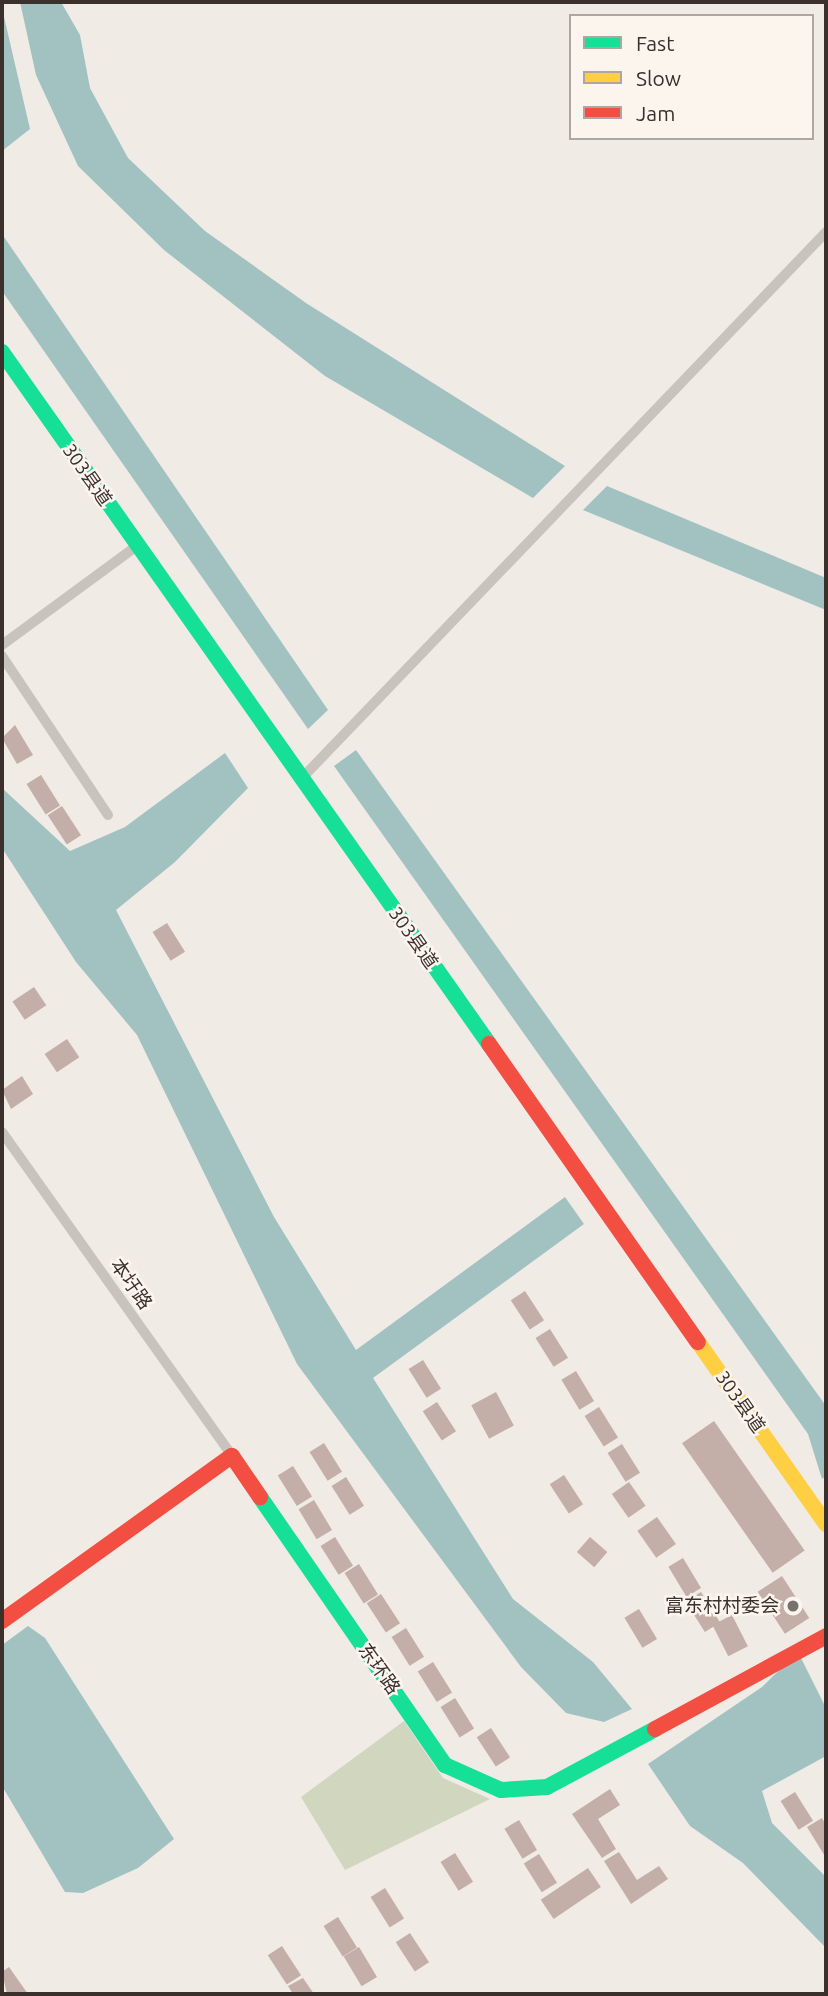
<!DOCTYPE html>
<meta charset="utf-8">
<style>
body{margin:0}
#map{position:relative;width:828px;height:1996px;overflow:hidden;background:#f0ebe5;font-family:Ubuntu,"Noto Sans SC",sans-serif}
div>[style]{position:absolute}
.green>*{inset:0;background:#d1d6bf}
.water>*{inset:0;background:#a1c2c1}
.building>*{inset:0;background:#c3afa7;transform-origin:0 0}
.lane>*{height:10px;margin:-5px;padding:0 5px;transform-origin:5px;border-radius:5px;background:#c9c3be}
.fast>*{height:16px;margin:-8px;padding:0 8px;transform-origin:8px;border-radius:8px;background:#16e098}
.slow>*{height:16px;margin:-8px;padding:0 8px;transform-origin:8px;border-radius:8px;background:#ffcf43}
.jam>*{height:16px;margin:-8px;padding:0 8px;transform-origin:8px;border-radius:8px;background:#f24e42}
.dots>*{width:19px;height:19px;translate:-50% -50%;box-sizing:border-box;border:4px solid #fbf5ee;border-radius:50%}
span{translate:-50% -50%;white-space:nowrap;text-align:center;line-height:1.15;-webkit-text-stroke:5px #fbf5ee;paint-order:stroke}
.street-label{font-size:19px;color:#3b302b}
.poi-label{font-size:19px;color:#3b302b}
.right{translate:-100% -50%;text-align:right}
.frame{position:absolute;inset:0;border:4px solid #3b302b;pointer-events:none}
.legend{position:absolute;left:569px;top:14px;width:245px;height:126px;box-sizing:border-box;background:#fbf5ee;border:2px solid #aea6a0;margin:0;padding:9px 12px;list-style:none;font-size:21px;color:#3b302b}
.legend li{display:flex;align-items:center;gap:14px;height:35px}
.legend b{width:35px;border:2px solid #aea6a0}
</style>
<div id="map">
<div class="green">
<div style="clip-path:polygon(404px 1721px,443px 1778px,490px 1799px,345px 1870px,301px 1797px)"></div>
</div>
<div class="water">
<div style="clip-path:polygon(20px 2px,61px 2px,80px 35px,90px 88px,128px 158px,205px 231px,306px 303px,565px 466px,533px 498px,325px 376px,164px 250px,78px 166px,36px 75px)"></div>
<div style="clip-path:polygon(2px 8px,30px 129px,2px 151px)"></div>
<div style="clip-path:polygon(2px 234px,328px 710px,308px 729px,2px 291px)"></div>
<div style="clip-path:polygon(607px 486px,826px 578px,826px 610px,583px 510px)"></div>
<div style="clip-path:polygon(356px 750px,826px 1406px,826px 1476px,822px 1479px,808px 1434px,334px 766px)"></div>
<div style="clip-path:polygon(225px 753px,248px 788px,175px 862px,116px 910px,274px 1217px,356px 1350px,565px 1197px,584px 1224px,373px 1378px,513px 1599px,593px 1662px,632px 1709px,604px 1722px,566px 1713px,521px 1667px,297px 1364px,137px 1035px,76px 962px,2px 848px,2px 788px,70px 851px,125px 827px)"></div>
<div style="clip-path:polygon(28px 1626px,45px 1638px,174px 1839px,138px 1868px,83px 1893px,65px 1892px,2px 1786px,2px 1645px)"></div>
<div style="clip-path:polygon(798px 1652px,826px 1708px,826px 1756px,762px 1791px,772px 1823px,826px 1877px,826px 1948px,743px 1863px,690px 1826px,648px 1764px,762px 1687px)"></div>
</div>
<div class="building">
<div style="clip-path:polygon(15px 725px,33px 755px,17px 764px,2px 738px)"></div>
<div style="left:41px;top:775px;width:36px;height:17px;rotate:58deg"></div>
<div style="left:62px;top:806px;width:35px;height:17px;rotate:57deg"></div>
<div style="left:167px;top:923px;width:34px;height:17px;rotate:58deg"></div>
<div style="left:34px;top:987px;width:22px;height:26px;rotate:56deg"></div>
<div style="left:67px;top:1039px;width:22px;height:27px;rotate:56deg"></div>
<div style="clip-path:polygon(22px 1076px,33px 1094px,11px 1109px,2px 1090px)"></div>
<div style="left:525px;top:1291px;width:35px;height:17px;rotate:57deg"></div>
<div style="left:550px;top:1329px;width:34px;height:17px;rotate:58deg"></div>
<div style="left:423px;top:1360px;width:34px;height:17px;rotate:58deg"></div>
<div style="left:576px;top:1371px;width:35px;height:17px;rotate:59deg"></div>
<div style="left:496px;top:1392px;width:38px;height:28px;rotate:62deg"></div>
<div style="left:437px;top:1402px;width:35px;height:17px;rotate:57deg"></div>
<div style="left:599px;top:1407px;width:36px;height:17px;rotate:58deg"></div>
<div style="left:714px;top:1421px;width:158px;height:39px;rotate:55deg"></div>
<div style="left:324px;top:1443px;width:34px;height:17px;rotate:58deg"></div>
<div style="left:622px;top:1444px;width:34px;height:17px;rotate:58deg"></div>
<div style="left:293px;top:1466px;width:36px;height:18px;rotate:58deg"></div>
<div style="left:564px;top:1475px;width:35px;height:17px;rotate:57deg"></div>
<div style="left:346px;top:1477px;width:34px;height:17px;rotate:58deg"></div>
<div style="left:629px;top:1482px;width:29px;height:21px;rotate:55deg"></div>
<div style="left:314px;top:1500px;width:35px;height:18px;rotate:59deg"></div>
<div style="left:657px;top:1517px;width:33px;height:24px;rotate:55deg"></div>
<div style="left:335px;top:1537px;width:34px;height:17px;rotate:58deg"></div>
<div style="left:590px;top:1537px;width:23px;height:20px;rotate:41deg"></div>
<div style="left:683px;top:1558px;width:35px;height:17px;rotate:59deg"></div>
<div style="left:359px;top:1564px;width:36px;height:17px;rotate:58deg"></div>
<div style="left:782px;top:1576px;width:50px;height:29px;rotate:57deg"></div>
<div style="left:701px;top:1592px;width:36px;height:18px;rotate:58deg"></div>
<div style="left:381px;top:1594px;width:35px;height:17px;rotate:57deg"></div>
<div style="left:639px;top:1609px;width:35px;height:17px;rotate:59deg"></div>
<div style="left:732px;top:1615px;width:35px;height:22px;rotate:63deg"></div>
<div style="left:406px;top:1628px;width:34px;height:17px;rotate:58deg"></div>
<div style="left:433px;top:1662px;width:36px;height:18px;rotate:58deg"></div>
<div style="left:455px;top:1698px;width:36px;height:17px;rotate:58deg"></div>
<div style="left:491px;top:1728px;width:35px;height:17px;rotate:57deg"></div>
<div style="clip-path:polygon(610px 1789px,620px 1805px,598px 1819px,616px 1849px,602px 1858px,572px 1814px)"></div>
<div style="left:795px;top:1792px;width:34px;height:17px;rotate:58deg"></div>
<div style="clip-path:polygon(822px 1818px,826px 1825px,826px 1858px,807px 1827px)"></div>
<div style="left:519px;top:1820px;width:35px;height:17px;rotate:59deg"></div>
<div style="clip-path:polygon(619px 1852px,637px 1880px,659px 1866px,668px 1879px,631px 1904px,604px 1861px)"></div>
<div style="left:455px;top:1853px;width:34px;height:17px;rotate:58deg"></div>
<div style="left:539px;top:1854px;width:34px;height:18px;rotate:58deg"></div>
<div style="left:588px;top:1868px;width:23px;height:57px;rotate:56deg"></div>
<div style="left:385px;top:1888px;width:36px;height:17px;rotate:58deg"></div>
<div style="left:338px;top:1917px;width:36px;height:17px;rotate:58deg"></div>
<div style="left:410px;top:1933px;width:35px;height:17px;rotate:57deg"></div>
<div style="left:282px;top:1946px;width:35px;height:17px;rotate:57deg"></div>
<div style="left:359px;top:1947px;width:35px;height:18px;rotate:59deg"></div>
<div style="clip-path:polygon(9px 1967px,28px 1994px,7px 1994px,2px 1972px)"></div>
<div style="clip-path:polygon(303px 1978px,314px 1994px,293px 1994px,288px 1986px)"></div>
</div>
<div class="lane">
<div style="left:2px;top:645px;width:167px;rotate:-36.3deg"></div>
<div style="left:2px;top:656px;width:191px;rotate:56.3deg"></div>
<div style="left:304px;top:776px;width:754px;rotate:-46.18deg"></div>
<div style="left:2px;top:1132px;width:397px;rotate:54.6deg"></div>
</div>
<div class="fast">
<div style="left:2px;top:352px;width:846px;rotate:54.86deg"></div>
<div style="left:260px;top:1497px;width:326px;rotate:55.4deg"></div>
<div style="left:445px;top:1765px;width:61px;rotate:24.1deg"></div>
<div style="left:501px;top:1790px;width:46px;rotate:-3.7deg"></div>
<div style="left:547px;top:1787px;width:123px;rotate:-28.2deg"></div>
</div>
<div class="slow">
<div style="left:698px;top:1342px;width:223px;rotate:54.9deg"></div>
</div>
<div class="jam">
<div style="left:489px;top:1044px;width:364px;rotate:55deg"></div>
<div style="left:2px;top:1621px;width:283px;rotate:-35.7deg"></div>
<div style="left:232px;top:1456px;width:50px;rotate:55.7deg"></div>
<div style="left:655px;top:1729px;width:195px;rotate:-28.5deg"></div>
</div>
<div class="dots">
<div style="left:793px;top:1606px;background:#7a716c"></div>
</div>
<div class="street-label">
<span style="left:87px;top:475px;rotate:55deg">303县道</span>
<span style="left:413px;top:938px;rotate:55deg">303县道</span>
<span style="left:131px;top:1284px;rotate:55deg">本圩路</span>
<span style="left:740px;top:1402px;rotate:55deg">303县道</span>
<span style="left:379px;top:1669px;rotate:55deg">东环路</span>
</div>
<div class="poi-label">
<span class="right" style="left:779px;top:1606px">富东村村委会</span>
</div>
<div class="frame"></div>
<ul class="legend">
<li><b style="height:9px;background:#16e098"></b>Fast</li>
<li><b style="height:9px;background:#ffcf43"></b>Slow</li>
<li><b style="height:9px;background:#f24e42"></b>Jam</li>
</ul>
</div>
